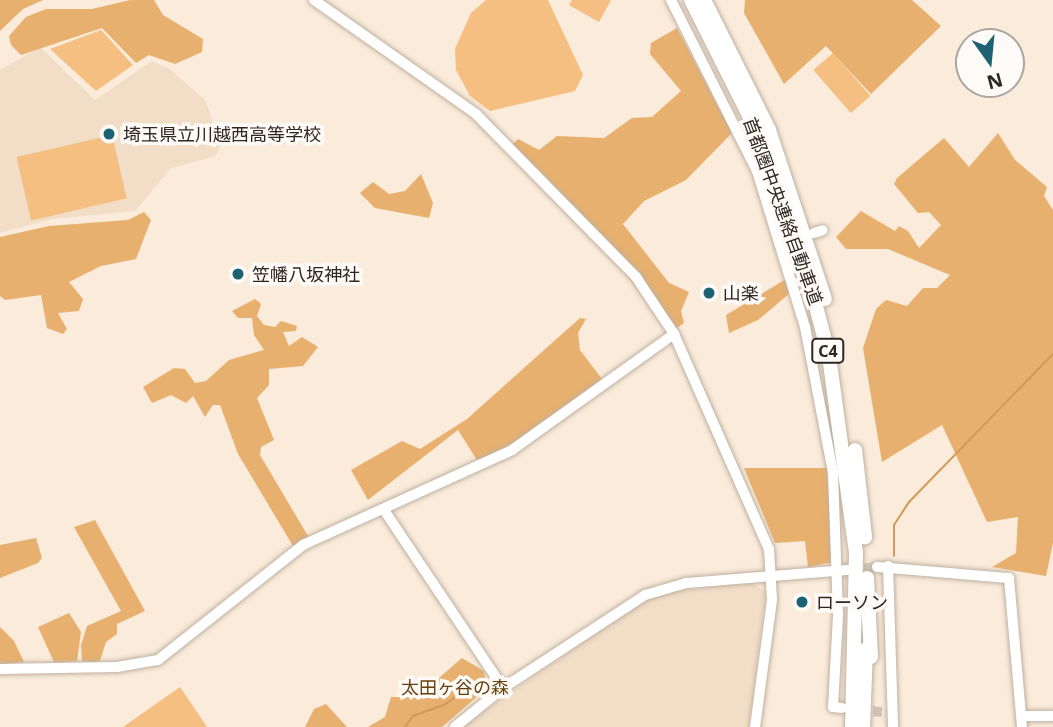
<!DOCTYPE html>
<meta charset="utf-8">
<style>
body{margin:0}
#map{position:relative;width:1053px;height:727px;overflow:hidden;background:#faebda;font-family:"Noto Sans","Noto Sans JP",sans-serif}
div>[style]{position:absolute}
.built>*{inset:0;background:#f2ddc7}
.green>*{inset:0;background:#f4bf80;transform-origin:0 0}
.forest>*{inset:0;background:#e8b06e}
.stream>*{height:2px;margin:-1px;padding:0 1px;transform-origin:1px;border-radius:1px;background:#d19a58}
.secondary-tunnel>*{height:10px;margin-top:-5px;transform-origin:0;background:repeating-linear-gradient(90deg,#d1c4b5 0 10px,transparent 0 15px)}
.roads{filter:drop-shadow(0 0 2px #bfb0a1) drop-shadow(0 0 2px #bfb0a1)}
.secondary>*{height:10px;margin:-5px;padding:0 5px;transform-origin:5px;border-radius:5px;background:#fff}
.highway>*{height:14px;margin:-7px;padding:0 7px;transform-origin:7px;border-radius:7px;background:#fff}
.dots>*{width:19px;height:19px;translate:-50% -50%;box-sizing:border-box;border:4px solid #fdfaf7;border-radius:50%}
span{translate:-50% -50%;white-space:nowrap;text-align:center;line-height:1.15;-webkit-text-stroke:7px #fdfaf7;paint-order:stroke}
.shield-label span{padding:2px 5px;background:#fdfaf7;border:2px solid;border-radius:5px;-webkit-text-stroke-width:0}
.shield-label{font-size:16px;color:#2d2721;font-weight:700}
.poi-label{font-size:18px;color:#2d2721}
.left{translate:0 -50%;text-align:left}
.street-label{font-size:18px;color:#2d2721}
.park-label{font-size:18px;color:#66410d}
.north{position:absolute;left:955px;top:28px;width:70px;height:70px;box-sizing:border-box;background:#fdfaf7;border:2px solid #aaa6a1;border-radius:50%;rotate:165deg;font-size:19px;font-weight:700;line-height:28px;text-align:center;color:#2d2721}
.north::after{content:'';display:block;margin:auto;width:24px;height:32px;background:#1c6273;clip-path:polygon(50% 0,100% 100%,50% 72%,0 100%)}
</style>
<div id="map">
<div class="built">
<div style="clip-path:polygon(40px 47px,95px 100px,152px 61px,171px 70px,206px 101px,220px 148px,215px 156px,171px 168px,135px 211px,52px 219px,0 233px,0 70px)"></div>
<div style="clip-path:polygon(752px 583px,766px 592px,749px 727px,461px 727px,645px 600px,683px 590px)"></div>
</div>
<div class="green">
<div style="clip-path:polygon(486px 0,548px 0,583px 75px,575px 91px,490px 111px,470px 96px,456px 70px,455px 49px,471px 13px)"></div>
<div style="clip-path:polygon(572px 0,611px 0,599px 22px,569px 5px)"></div>
<div style="clip-path:polygon(101px 30px,133px 65px,96px 91px,50px 49px)"></div>
<div style="left:833px;top:53px;width:57px;height:26px;rotate:49deg"></div>
<div style="left:112px;top:135px;width:65px;height:98px;rotate:77deg"></div>
<div style="clip-path:polygon(180px 687px,207px 727px,123px 727px)"></div>
</div>
<div class="forest">
<div style="clip-path:polygon(0 0,43px 0,23px 9px,0 31px)"></div>
<div style="clip-path:polygon(130px 0,154px 0,163px 15px,203px 39px,202px 52px,175px 64px,149px 55px,136px 63px,102px 28px,21px 55px,11px 45px,9px 36px,26px 17px,46px 9px,92px 9px)"></div>
<div style="clip-path:polygon(745px 0,912px 0,941px 26px,871px 94px,826px 46px,784px 84px,744px 13px)"></div>
<div style="clip-path:polygon(677px 28px,732px 133px,686px 180px,644px 201px,623px 224px,669px 283px,689px 292px,681px 311px,684px 323px,674px 330px,513px 144px,518px 139px,539px 150px,557px 136px,604px 138px,632px 118px,652px 117px,681px 91px,650px 54px,651px 43px)"></div>
<div style="clip-path:polygon(998px 133px,1015px 160px,1047px 187px,1044px 196px,1053px 210px,1053px 543px,1046px 576px,992px 567px,1016px 553px,1018px 517px,987px 522px,942px 425px,882px 462px,863px 348px,876px 309px,886px 300px,907px 306px,923px 288px,937px 288px,950px 275px,888px 249px,846px 249px,836px 237px,861px 211px,895px 231px,899px 226px,908px 231px,919px 248px,941px 225px,929px 212px,918px 213px,894px 184px,897px 178px,944px 138px,969px 167px)"></div>
<div style="clip-path:polygon(421px 174px,433px 203px,429px 218px,375px 208px,360px 193px,373px 182px,389px 194px,405px 191px)"></div>
<div style="clip-path:polygon(144px 212px,151px 220px,136px 259px,101px 266px,69px 282px,83px 299px,79px 311px,58px 313px,67px 329px,63px 334px,47px 328px,41px 295px,5px 300px,0 296px,0 237px,49px 226px,128px 220px)"></div>
<div style="clip-path:polygon(786px 279px,790px 293px,758px 320px,729px 333px,726px 315px)"></div>
<div style="clip-path:polygon(255px 299px,261px 304px,257px 316px,264px 325px,275px 327px,281px 321px,297px 326px,296px 331px,283px 332px,289px 346px,302px 337px,318px 347px,303px 366px,269px 369px,269px 385px,257px 398px,274px 440px,261px 447px,260px 455px,308px 536px,293px 546px,238px 454px,220px 405px,213px 405px,205px 417px,193px 396px,186px 403px,171px 395px,152px 403px,143px 387px,174px 368px,185px 369px,195px 383px,206px 381px,229px 360px,264px 350px,254px 335px,252px 318px,238px 318px,232px 311px)"></div>
<div style="clip-path:polygon(580px 318px,586px 319px,578px 333px,580px 350px,602px 379px,513px 445px,477px 460px,458px 430px,368px 500px,351px 470px,402px 441px,420px 449px,467px 419px)"></div>
<div style="clip-path:polygon(744px 468px,827px 468px,833px 562px,808px 567px,805px 541px,775px 543px)"></div>
<div style="clip-path:polygon(95px 520px,145px 611px,117px 624px,117px 634px,106px 642px,100px 661px,91px 662px,82px 661px,81px 645px,87px 626px,121px 611px,74px 527px)"></div>
<div style="clip-path:polygon(36px 538px,42px 558px,38px 563px,0 578px,0 545px)"></div>
<div style="clip-path:polygon(69px 613px,81px 632px,77px 661px,54px 662px,38px 627px)"></div>
<div style="clip-path:polygon(0 627px,14px 641px,24px 662px,0 664px)"></div>
<div style="clip-path:polygon(462px 658px,484px 671px,487px 688px,442px 727px,368px 727px,385px 717px,391px 697px,417px 697px)"></div>
<div style="clip-path:polygon(326px 704px,347px 727px,305px 727px,314px 709px)"></div>
</div>
<div class="stream">
<div style="left:894px;top:556px;width:31px;rotate:-90deg"></div>
<div style="left:894px;top:525px;width:27px;rotate:-57deg"></div>
<div style="left:909px;top:502px;width:206px;rotate:-45.8deg"></div>
<div style="left:405px;top:727px;width:14px;rotate:-54deg"></div>
<div style="left:413px;top:716px;width:33px;rotate:-20deg"></div>
<div style="left:444px;top:705px;width:46px;rotate:-34.4deg"></div>
</div>
<div class="secondary-tunnel">
<div style="left:849px;top:570px;width:28px;rotate:-6deg"></div>
<div style="left:858px;top:710px;width:24px;rotate:5deg"></div>
</div>
<div class="roads">
<div class="secondary">
<div style="left:314px;top:0;width:198px;rotate:35.1deg"></div>
<div style="left:476px;top:114px;width:228px;rotate:45.5deg"></div>
<div style="left:636px;top:277px;width:69px;rotate:56.3deg"></div>
<div style="left:674px;top:334px;width:235px;rotate:66.2deg"></div>
<div style="left:769px;top:549px;width:51px;rotate:86.6deg"></div>
<div style="left:772px;top:600px;width:128px;rotate:97.6deg"></div>
<div style="left:671px;top:0;width:191px;rotate:63.3deg"></div>
<div style="left:757px;top:171px;width:163px;rotate:72.9deg"></div>
<div style="left:805px;top:327px;width:148px;rotate:79.1deg"></div>
<div style="left:833px;top:472px;width:143px;rotate:88deg"></div>
<div style="left:838px;top:615px;width:92px;rotate:93.1deg"></div>
<div style="left:833px;top:707px;width:9px;rotate:6deg"></div>
<div style="left:814px;top:233px;width:9px;rotate:-18deg"></div>
<div style="left:384px;top:510px;width:214px;rotate:56.2deg"></div>
<div style="left:888px;top:566px;width:161px;rotate:88.2deg"></div>
<div style="left:877px;top:567px;width:132px;rotate:4.8deg"></div>
<div style="left:1009px;top:578px;width:150px;rotate:85deg"></div>
<div style="left:0;top:669px;width:117px;rotate:-1deg"></div>
<div style="left:117px;top:667px;width:42px;rotate:-9.7deg"></div>
<div style="left:158px;top:660px;width:185px;rotate:-38.4deg"></div>
<div style="left:303px;top:545px;width:230px;rotate:-24.4deg"></div>
<div style="left:512px;top:450px;width:199px;rotate:-35.6deg"></div>
<div style="left:1023px;top:716px;width:30px"></div>
<div style="left:455px;top:727px;width:62px;rotate:-39.1deg"></div>
<div style="left:503px;top:688px;width:170px;rotate:-33.2deg"></div>
<div style="left:645px;top:595px;width:43px;rotate:-16.3deg"></div>
<div style="left:686px;top:583px;width:162px;rotate:-4.6deg"></div>
</div>
<div class="highway">
<div style="left:691px;top:0;width:156px;rotate:63.3deg"></div>
<div style="left:761px;top:139px;width:121px;rotate:70.2deg"></div>
<div style="left:802px;top:253px;width:106px;rotate:75.3deg"></div>
<div style="left:829px;top:356px;width:200px;rotate:82.2deg"></div>
<div style="left:856px;top:554px;width:173px;rotate:91.3deg"></div>
<div style="left:704px;top:0;width:145px;rotate:63.4deg"></div>
<div style="left:769px;top:130px;width:178px;rotate:71.7deg"></div>
<div style="left:855px;top:450px;width:88px;rotate:83.4deg"></div>
<div style="left:867px;top:578px;width:79px;rotate:87.1deg"></div>
<div style="left:863px;top:727px;width:78px;rotate:-87.8deg"></div>
</div>
</div>
<div class="dots">
<div style="left:109px;top:134px;background:#1c6273"></div>
<div style="left:238px;top:274px;background:#1c6273"></div>
<div style="left:709px;top:293px;background:#1c6273"></div>
<div style="left:802px;top:602px;background:#1c6273"></div>
</div>
<div class="shield-label">
<span style="left:828px;top:351px">C4</span>
</div>
<div class="poi-label">
<span class="left" style="left:123px;top:134px">埼玉県立川越西高等学校</span>
<span class="left" style="left:252px;top:274px">笠幡八坂神社</span>
<span class="left" style="left:723px;top:293px">山楽</span>
<span class="left" style="left:816px;top:602px">ローソン</span>
</div>
<div class="street-label">
<span style="left:783px;top:211px;rotate:70deg">首都圏中央連絡自動車道</span>
</div>
<div class="park-label">
<span style="left:455px;top:687px">太田ヶ谷の森</span>
</div>
<div class="north">N</div>
</div>
